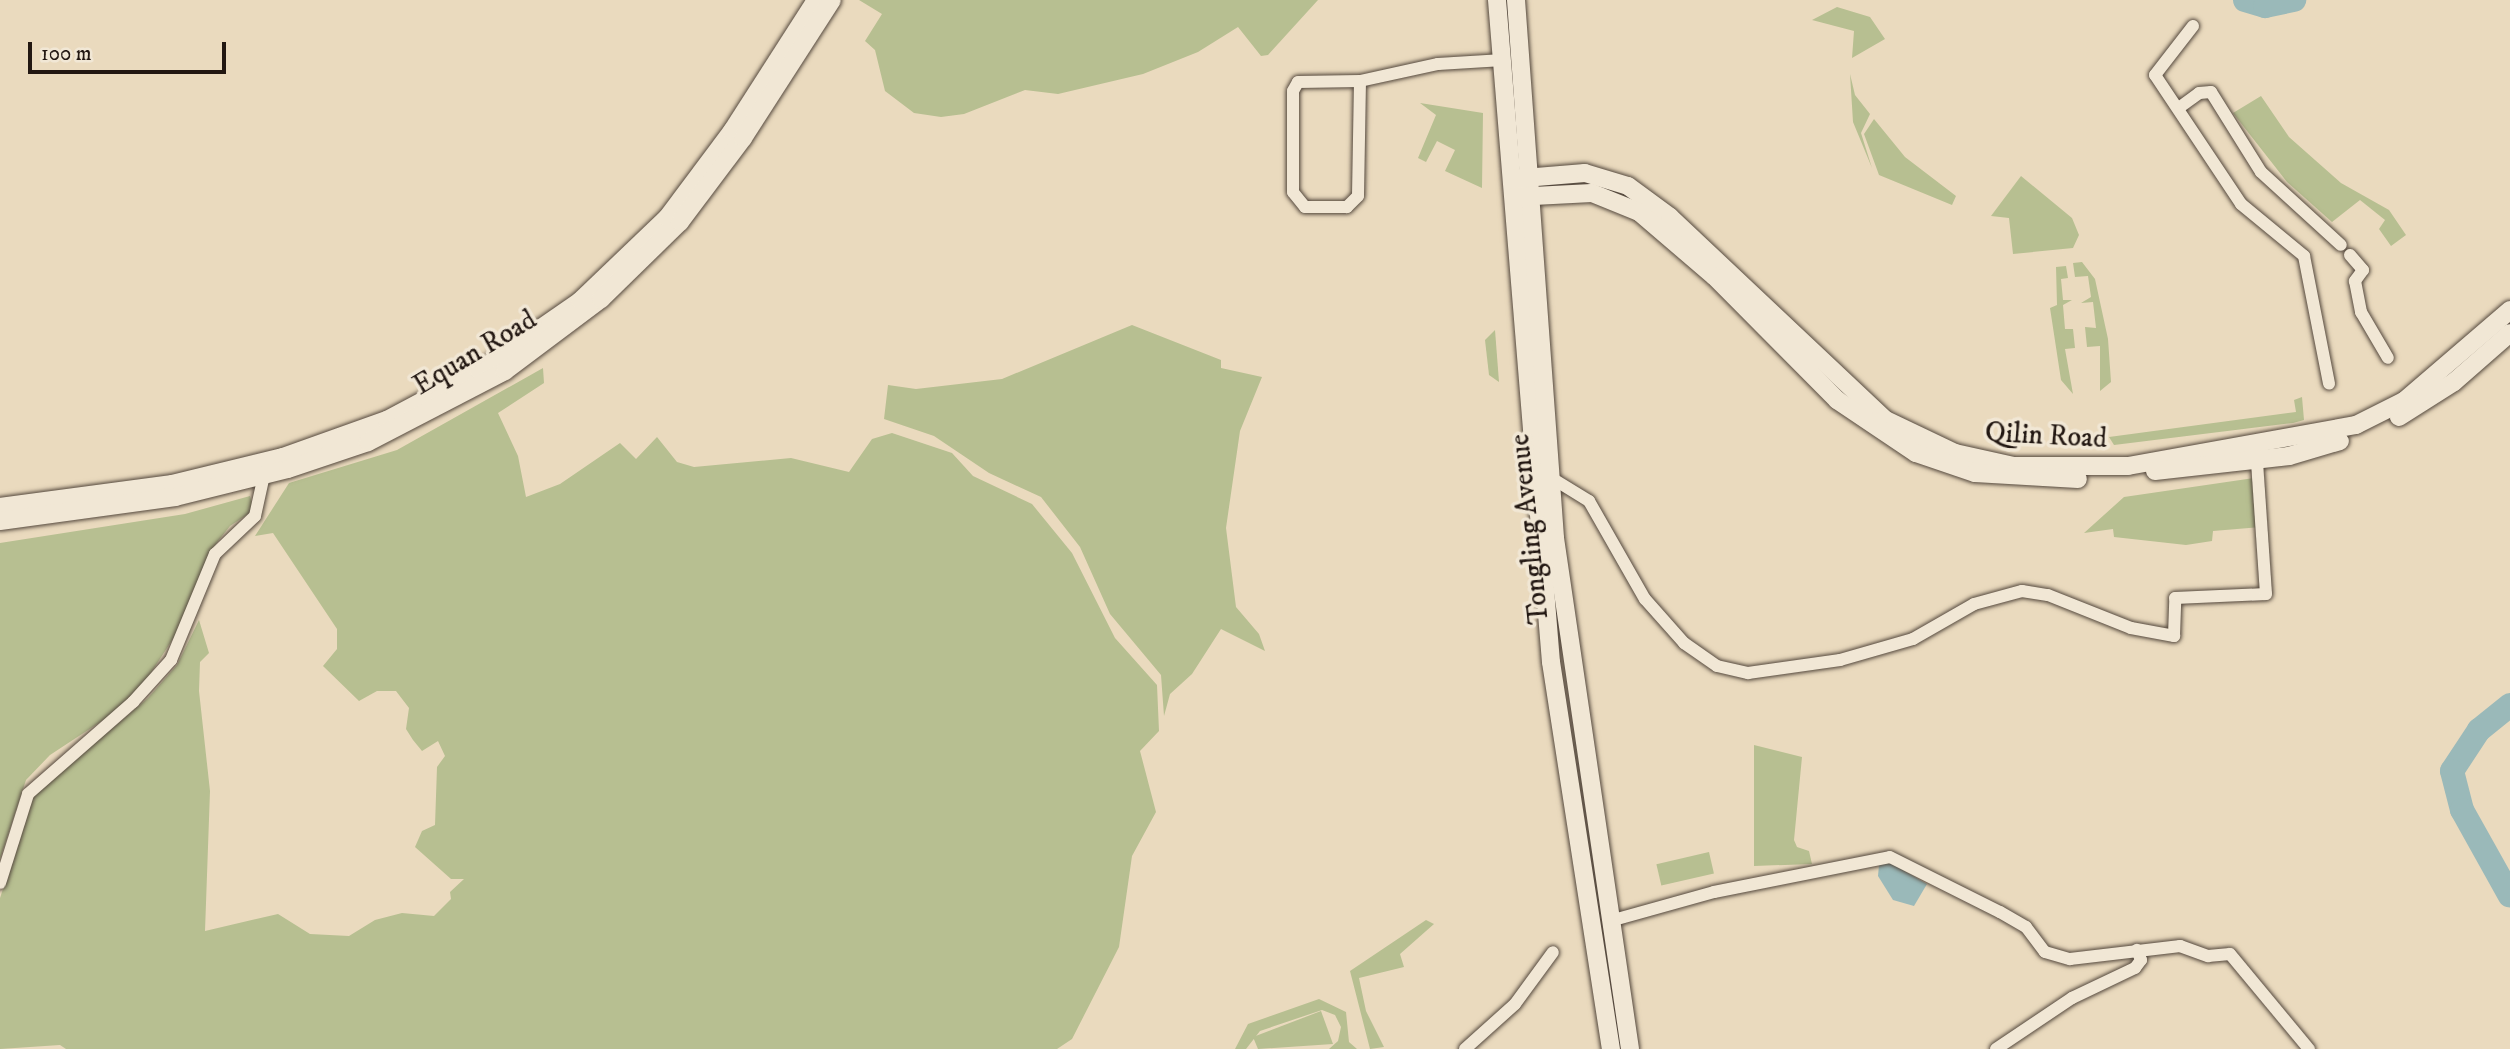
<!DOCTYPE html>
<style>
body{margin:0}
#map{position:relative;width:2510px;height:1049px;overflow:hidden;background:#eadabe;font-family:"IM FELL DW Pica",serif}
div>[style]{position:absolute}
.green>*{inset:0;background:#b7bf91;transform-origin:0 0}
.water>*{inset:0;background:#9ab9b9}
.river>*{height:24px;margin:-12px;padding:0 12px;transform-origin:12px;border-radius:12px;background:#9ab9b9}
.roads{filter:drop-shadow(0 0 2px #54483d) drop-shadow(0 0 2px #54483d)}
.street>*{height:12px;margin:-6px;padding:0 6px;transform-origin:6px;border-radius:6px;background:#f1e7d5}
.secondary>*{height:18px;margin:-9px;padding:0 9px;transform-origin:9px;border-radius:9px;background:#f1e7d5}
span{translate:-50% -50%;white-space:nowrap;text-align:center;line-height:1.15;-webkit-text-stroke:7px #f1e7d5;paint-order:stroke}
.street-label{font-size:28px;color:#221712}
.scale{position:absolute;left:28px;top:42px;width:198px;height:32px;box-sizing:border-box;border:4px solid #221712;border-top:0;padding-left:9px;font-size:21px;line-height:24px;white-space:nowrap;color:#221712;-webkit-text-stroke:5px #f1e7d5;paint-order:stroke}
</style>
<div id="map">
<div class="green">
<div style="clip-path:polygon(859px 0,1318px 0,1268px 55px,1261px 56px,1238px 27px,1198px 52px,1143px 74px,1058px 94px,1025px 90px,964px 114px,941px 117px,914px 113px,885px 91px,875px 50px,865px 41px,882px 14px)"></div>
<div style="clip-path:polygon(1837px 7px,1870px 17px,1885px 39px,1852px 58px,1854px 31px,1812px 20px)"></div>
<div style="clip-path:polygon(1850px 74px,1855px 95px,1870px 114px,1861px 133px,1872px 168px,1853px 122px)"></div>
<div style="clip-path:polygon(2261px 96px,2289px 137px,2341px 183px,2389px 210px,2406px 235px,2391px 246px,2379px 229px,2385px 220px,2360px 200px,2332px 222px,2287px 182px,2233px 113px)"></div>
<div style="clip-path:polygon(1420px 103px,1483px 113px,1482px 188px,1445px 171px,1455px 150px,1437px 141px,1426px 162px,1418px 158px,1436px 115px)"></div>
<div style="clip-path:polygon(1874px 119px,1905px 157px,1956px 196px,1952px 205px,1879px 175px,1864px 134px)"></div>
<div style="clip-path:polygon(2021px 176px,2072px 218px,2079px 235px,2073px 248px,2013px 254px,2009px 218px,1991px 216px)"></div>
<div style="clip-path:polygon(2082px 262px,2095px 279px,2108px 339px,2111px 382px,2100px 391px,2100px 346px,2087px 347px,2085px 327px,2096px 328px,2093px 302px,2081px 303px,2091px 297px,2088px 276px,2075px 277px,2073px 263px)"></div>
<div style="clip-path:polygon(2066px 266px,2068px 278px,2061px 279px,2063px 300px,2072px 300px,2063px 305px,2065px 329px,2073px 329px,2075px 348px,2065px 349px,2073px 394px,2061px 380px,2050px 308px,2057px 305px,2056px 267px)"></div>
<div style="clip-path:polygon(1132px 325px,1221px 360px,1221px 368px,1262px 377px,1240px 431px,1226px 528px,1236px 607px,1259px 634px,1265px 651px,1221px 629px,1192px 674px,1170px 694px,1164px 716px,1161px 675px,1110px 614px,1080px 547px,1041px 497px,989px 473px,934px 436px,884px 419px,888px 385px,916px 389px,1002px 379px)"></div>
<div style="clip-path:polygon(1495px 330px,1499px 382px,1489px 375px,1485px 340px)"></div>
<div style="clip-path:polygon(543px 368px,544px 383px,498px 413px,518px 456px,526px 497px,560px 484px,620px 443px,636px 459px,657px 437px,677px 462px,694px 467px,791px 458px,849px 472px,872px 439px,892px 433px,952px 453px,973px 476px,1032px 504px,1072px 553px,1115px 638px,1157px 685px,1159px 731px,1140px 751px,1156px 812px,1132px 856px,1119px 947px,1072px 1039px,1057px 1049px,66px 1049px,60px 1045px,0 1049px,0 898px,34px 795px,148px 698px,177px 665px,199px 620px,209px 653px,200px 662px,199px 691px,210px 791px,205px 931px,278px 914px,310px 934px,349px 936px,375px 920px,402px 913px,434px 916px,451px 899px,450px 892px,464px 879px,451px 879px,415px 847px,422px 831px,435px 825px,437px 767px,445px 756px,438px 741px,422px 751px,413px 740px,406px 729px,409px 708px,396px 691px,377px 691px,359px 701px,323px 666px,337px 649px,337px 629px,273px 533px,255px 536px,289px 483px,397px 450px)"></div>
<div style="clip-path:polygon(2302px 397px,2304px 420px,2293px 423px,2114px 445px,2109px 437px,2296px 412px,2294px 400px)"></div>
<div style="clip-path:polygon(2254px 478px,2261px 527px,2213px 531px,2212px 541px,2186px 545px,2114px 537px,2113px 529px,2084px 533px,2124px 497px)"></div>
<div style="clip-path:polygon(250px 496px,254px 510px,230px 526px,211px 550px,178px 631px,145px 682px,114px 713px,50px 755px,26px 780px,0 859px,0 543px,185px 514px)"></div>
<div style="clip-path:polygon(1754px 745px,1802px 757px,1794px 840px,1797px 847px,1809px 851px,1812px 864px,1754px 866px)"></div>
<div style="left:1709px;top:852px;width:22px;height:54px;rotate:77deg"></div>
<div style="clip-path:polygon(1426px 920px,1434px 924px,1400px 954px,1404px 967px,1359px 978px,1366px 1011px,1384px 1047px,1370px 1049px,1350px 971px)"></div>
<div style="clip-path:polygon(1319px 999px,1346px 1012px,1349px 1042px,1357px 1049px,1329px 1049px,1338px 1041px,1341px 1027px,1335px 1015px,1322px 1010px,1260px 1031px,1246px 1049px,1235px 1049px,1248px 1024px)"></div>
<div style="clip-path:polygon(1321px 1011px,1333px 1044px,1258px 1049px,1253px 1037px)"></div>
</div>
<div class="water">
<div style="clip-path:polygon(1889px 862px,1927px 884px,1914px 906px,1893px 900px,1878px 876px,1879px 865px)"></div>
</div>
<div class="river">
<div style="left:2245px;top:0;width:21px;rotate:17deg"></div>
<div style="left:2265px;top:6px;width:30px;rotate:-12deg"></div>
<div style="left:2510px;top:705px;width:40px;rotate:141deg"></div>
<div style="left:2479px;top:730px;width:49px;rotate:123.4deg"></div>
<div style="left:2452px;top:771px;width:40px;rotate:75.6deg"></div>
<div style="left:2462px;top:810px;width:98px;rotate:60.8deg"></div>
</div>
<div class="roads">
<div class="street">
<div style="left:2193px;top:26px;width:62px;rotate:127.8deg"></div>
<div style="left:2155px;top:75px;width:155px;rotate:56.3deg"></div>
<div style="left:2241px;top:204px;width:82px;rotate:39.5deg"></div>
<div style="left:2304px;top:256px;width:130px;rotate:78.9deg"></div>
<div style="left:1360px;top:81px;width:115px;rotate:91deg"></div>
<div style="left:1358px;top:196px;width:16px;rotate:135deg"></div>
<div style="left:1347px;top:207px;width:42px;rotate:180deg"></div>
<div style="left:1305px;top:207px;width:19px;rotate:-129deg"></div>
<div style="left:1293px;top:192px;width:101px;rotate:-90deg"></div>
<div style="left:1293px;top:91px;width:10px;rotate:-61deg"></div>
<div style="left:1298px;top:82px;width:62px;rotate:-0.9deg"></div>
<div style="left:1360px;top:81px;width:80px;rotate:-12.3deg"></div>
<div style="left:1438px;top:64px;width:65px;rotate:-3.5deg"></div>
<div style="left:2180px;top:107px;width:24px;rotate:-36deg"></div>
<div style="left:2199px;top:93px;width:12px;rotate:-5deg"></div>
<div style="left:2211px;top:92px;width:94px;rotate:58deg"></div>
<div style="left:2261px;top:172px;width:108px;rotate:42.4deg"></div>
<div style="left:2350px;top:255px;width:20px;rotate:49deg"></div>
<div style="left:2363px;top:270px;width:14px;rotate:126deg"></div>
<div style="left:2355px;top:281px;width:32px;rotate:79deg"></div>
<div style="left:2361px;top:312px;width:53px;rotate:59.6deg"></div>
<div style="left:1550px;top:477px;width:46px;rotate:31.6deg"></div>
<div style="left:1589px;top:501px;width:113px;rotate:60.3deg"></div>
<div style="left:1645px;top:599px;width:59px;rotate:48.4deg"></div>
<div style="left:1684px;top:643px;width:40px;rotate:34.9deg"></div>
<div style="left:1717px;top:666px;width:32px;rotate:13deg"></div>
<div style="left:1748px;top:673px;width:93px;rotate:-8deg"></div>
<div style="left:1840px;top:660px;width:76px;rotate:-16deg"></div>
<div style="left:1913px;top:639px;width:70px;rotate:-29.8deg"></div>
<div style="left:1974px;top:604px;width:50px;rotate:-15.2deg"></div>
<div style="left:2022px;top:591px;width:26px;rotate:9deg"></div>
<div style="left:2048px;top:595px;width:89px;rotate:21.7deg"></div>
<div style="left:2131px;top:628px;width:44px;rotate:10.5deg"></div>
<div style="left:2174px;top:636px;width:38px;rotate:-88deg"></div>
<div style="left:2175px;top:598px;width:91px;rotate:-2.5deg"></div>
<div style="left:2266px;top:594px;width:133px;rotate:-93.9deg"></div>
<div style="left:0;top:883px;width:93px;rotate:-72.5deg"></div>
<div style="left:28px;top:794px;width:140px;rotate:-41.2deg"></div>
<div style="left:133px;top:702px;width:57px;rotate:-47.9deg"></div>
<div style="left:171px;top:660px;width:115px;rotate:-67.5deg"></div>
<div style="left:215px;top:554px;width:55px;rotate:-43.5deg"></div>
<div style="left:255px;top:516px;width:42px;rotate:-77.6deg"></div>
<div style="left:1610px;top:921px;width:108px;rotate:-15.6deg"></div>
<div style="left:1714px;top:892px;width:179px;rotate:-11.2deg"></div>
<div style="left:1890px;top:857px;width:123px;rotate:26.6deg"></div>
<div style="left:2000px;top:912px;width:30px;rotate:30deg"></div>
<div style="left:2026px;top:927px;width:31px;rotate:53deg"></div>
<div style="left:2045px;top:952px;width:26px;rotate:16deg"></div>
<div style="left:2070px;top:959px;width:111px;rotate:-6.7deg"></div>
<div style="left:2180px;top:946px;width:30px;rotate:20deg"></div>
<div style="left:2208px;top:956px;width:22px;rotate:-5deg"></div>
<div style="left:2230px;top:954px;width:124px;rotate:50.3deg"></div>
<div style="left:1465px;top:1049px;width:67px;rotate:-42deg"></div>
<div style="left:1515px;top:1004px;width:64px;rotate:-53.8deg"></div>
<div style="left:1996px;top:1049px;width:92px;rotate:-33.9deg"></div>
<div style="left:2072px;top:998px;width:70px;rotate:-25.5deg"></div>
<div style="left:2135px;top:968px;width:10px;rotate:-53deg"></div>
<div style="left:2141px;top:960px;width:11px;rotate:-112deg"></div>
</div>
<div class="secondary">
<div style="left:1497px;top:0;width:664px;rotate:85.34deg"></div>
<div style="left:1551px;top:662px;width:392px;rotate:81.2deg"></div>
<div style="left:1516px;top:0;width:539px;rotate:85.85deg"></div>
<div style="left:1555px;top:538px;width:516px;rotate:81.65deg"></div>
<div style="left:1512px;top:179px;width:73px;rotate:-4.7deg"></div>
<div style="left:1585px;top:173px;width:45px;rotate:16.8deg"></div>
<div style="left:1628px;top:186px;width:52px;rotate:36.4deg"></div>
<div style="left:1670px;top:217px;width:294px;rotate:43.3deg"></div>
<div style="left:1884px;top:419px;width:79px;rotate:25.6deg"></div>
<div style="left:1955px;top:453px;width:59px;rotate:12.6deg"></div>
<div style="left:2013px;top:466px;width:115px"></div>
<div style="left:2128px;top:466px;width:232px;rotate:-10.2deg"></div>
<div style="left:2356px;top:425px;width:54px;rotate:-26.6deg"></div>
<div style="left:2404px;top:401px;width:140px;rotate:-40.6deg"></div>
<div style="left:1514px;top:197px;width:78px;rotate:-2.9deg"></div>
<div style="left:1592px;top:193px;width:51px;rotate:22deg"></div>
<div style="left:1639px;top:212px;width:99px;rotate:40.5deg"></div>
<div style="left:1714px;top:276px;width:175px;rotate:45.2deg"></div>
<div style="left:1837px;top:400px;width:95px;rotate:33.9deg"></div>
<div style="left:1916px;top:453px;width:62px;rotate:18.7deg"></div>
<div style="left:1975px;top:473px;width:103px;rotate:3.3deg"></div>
<div style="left:2399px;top:417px;width:65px;rotate:-32.5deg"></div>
<div style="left:2454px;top:382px;width:74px;rotate:-41.2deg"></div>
<div style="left:2155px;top:471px;width:135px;rotate:-6.4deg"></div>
<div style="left:2289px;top:456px;width:53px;rotate:-16.4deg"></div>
<div style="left:0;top:507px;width:174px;rotate:-7.6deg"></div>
<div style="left:172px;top:484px;width:114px;rotate:-13.7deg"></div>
<div style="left:283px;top:457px;width:110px;rotate:-19.6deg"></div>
<div style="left:387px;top:420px;width:104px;rotate:-28deg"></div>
<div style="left:479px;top:371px;width:123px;rotate:-34.7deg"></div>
<div style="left:580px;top:301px;width:120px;rotate:-43.7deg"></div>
<div style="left:667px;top:218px;width:109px;rotate:-53.2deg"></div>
<div style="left:732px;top:131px;width:156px;rotate:-57.3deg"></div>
<div style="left:0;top:521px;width:177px;rotate:-7.8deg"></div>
<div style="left:175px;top:497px;width:116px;rotate:-13.9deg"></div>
<div style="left:288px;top:469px;width:84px;rotate:-18.6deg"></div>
<div style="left:368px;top:442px;width:154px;rotate:-27.4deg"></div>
<div style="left:505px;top:371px;width:120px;rotate:-36.9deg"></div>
<div style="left:601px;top:299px;width:110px;rotate:-44.3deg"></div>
<div style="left:680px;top:222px;width:105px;rotate:-53.1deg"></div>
<div style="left:743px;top:138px;width:164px;rotate:-57.2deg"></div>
</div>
</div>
<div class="street-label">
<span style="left:475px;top:353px;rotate:-31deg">Equan Road</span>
<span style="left:2046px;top:436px;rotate:3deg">Qilin Road</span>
<span style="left:1530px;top:529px;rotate:-96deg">Tongling Avenue</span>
</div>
<div class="scale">100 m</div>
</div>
